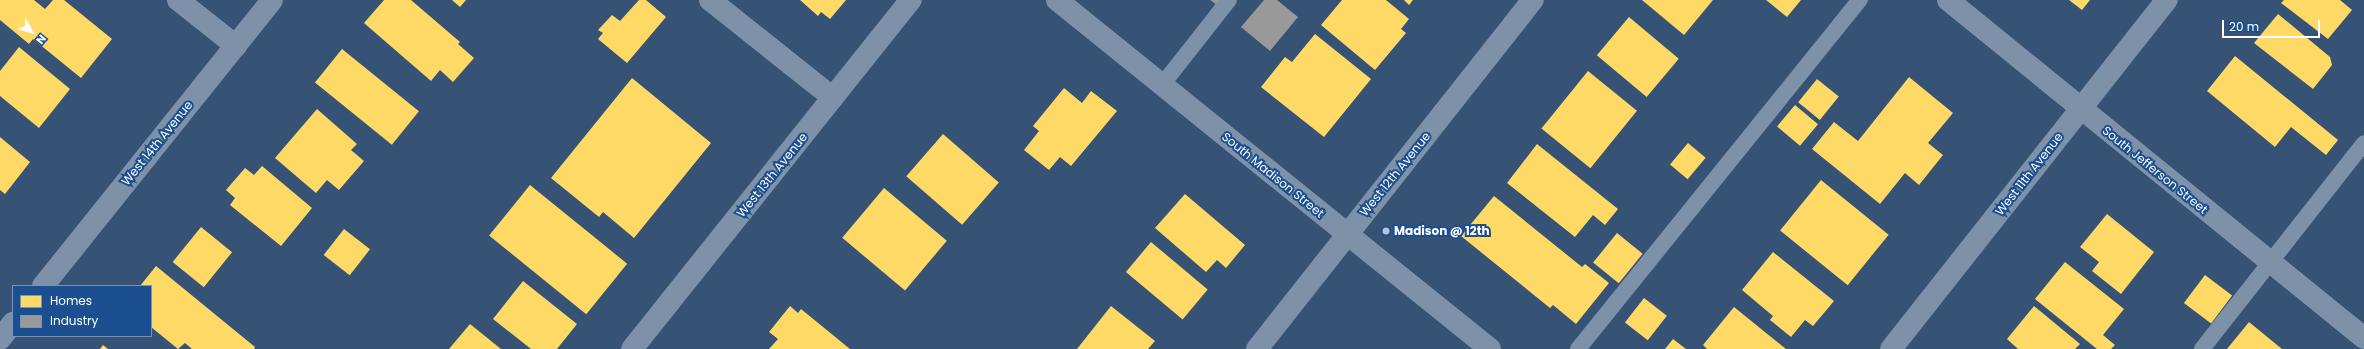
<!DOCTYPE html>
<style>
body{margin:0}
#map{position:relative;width:2364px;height:349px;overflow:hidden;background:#365274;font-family:Poppins,sans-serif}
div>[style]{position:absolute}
.homes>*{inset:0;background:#ffd966;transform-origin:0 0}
.industry>*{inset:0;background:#999}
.service>*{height:16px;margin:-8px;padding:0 8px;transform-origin:8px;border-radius:8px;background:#7d92a8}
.minor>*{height:22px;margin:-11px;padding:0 11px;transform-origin:11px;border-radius:11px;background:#7d92a8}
.tertiary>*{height:22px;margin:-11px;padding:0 11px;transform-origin:11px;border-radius:11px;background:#7d92a8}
.dots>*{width:11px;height:11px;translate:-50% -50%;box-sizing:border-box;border:2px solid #1b4f8f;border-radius:50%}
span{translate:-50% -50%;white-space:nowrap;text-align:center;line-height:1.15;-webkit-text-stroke:4px #1b4f8f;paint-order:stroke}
.street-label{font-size:12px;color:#fff}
.poi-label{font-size:12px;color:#fff;font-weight:700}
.left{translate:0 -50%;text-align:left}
.legend{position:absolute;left:12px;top:285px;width:140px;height:52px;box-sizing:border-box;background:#1b4f8f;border:1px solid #7695bc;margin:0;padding:5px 7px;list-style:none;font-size:12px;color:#fff}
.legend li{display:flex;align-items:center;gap:8px;height:20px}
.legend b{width:20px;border:1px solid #7695bc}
.north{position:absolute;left:12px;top:12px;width:40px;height:40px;-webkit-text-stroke:3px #1b4f8f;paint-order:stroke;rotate:129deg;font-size:11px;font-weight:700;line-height:16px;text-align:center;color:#fff}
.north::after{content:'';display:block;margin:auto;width:14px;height:18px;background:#fff;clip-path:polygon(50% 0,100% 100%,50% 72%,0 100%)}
.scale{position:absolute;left:2222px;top:20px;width:98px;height:18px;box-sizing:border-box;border:2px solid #fff;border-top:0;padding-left:5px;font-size:12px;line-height:14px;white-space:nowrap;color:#fff;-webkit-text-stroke:3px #1b4f8f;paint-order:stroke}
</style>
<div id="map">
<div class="homes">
<div style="clip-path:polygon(0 0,34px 0,45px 9px,53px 0,64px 0,112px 39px,81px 78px,33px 39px,29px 44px,0 20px)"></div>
<div style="clip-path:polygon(384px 0,411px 0,460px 42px,458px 44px,474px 58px,453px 82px,440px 70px,431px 81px,364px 23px)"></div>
<div style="clip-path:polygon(452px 0,466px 0,460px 7px)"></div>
<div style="clip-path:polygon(639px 0,646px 0,666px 17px,627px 63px,598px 39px,603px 33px,598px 30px,612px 15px,620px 21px)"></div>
<div style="clip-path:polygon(800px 0,846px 0,830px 19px,821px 12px,818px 16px)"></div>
<div style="clip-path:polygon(1342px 0,1386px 0,1409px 19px,1401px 29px,1406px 33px,1375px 70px,1321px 25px)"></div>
<div style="clip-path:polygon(1404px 0,1413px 0,1409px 5px)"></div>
<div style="clip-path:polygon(1642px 0,1713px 0,1684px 35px)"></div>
<div style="clip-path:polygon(1766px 0,1801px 0,1787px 17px)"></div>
<div style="clip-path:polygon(2069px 0,2090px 0,2082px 10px)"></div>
<div style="clip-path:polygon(2284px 0,2340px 0,2352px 10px,2328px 39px,2281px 3px)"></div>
<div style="clip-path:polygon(2278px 14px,2330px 57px,2332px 65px,2313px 89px,2254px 43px)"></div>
<div style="left:1629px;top:17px;width:65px;height:50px;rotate:40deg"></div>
<div style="clip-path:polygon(1315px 34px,1371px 79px,1324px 137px,1261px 87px,1285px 57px,1292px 62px)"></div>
<div style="clip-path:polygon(19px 47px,70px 89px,39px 128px,0 96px,0 71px)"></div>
<div style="left:342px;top:49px;width:99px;height:43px;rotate:39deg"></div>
<div style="clip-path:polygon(2235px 56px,2338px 140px,2326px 155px,2291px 127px,2275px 147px,2207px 91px)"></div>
<div style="left:1588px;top:71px;width:63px;height:74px;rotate:39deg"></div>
<div style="clip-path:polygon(1909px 77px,1953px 113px,1928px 143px,1943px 155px,1919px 185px,1905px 173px,1880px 204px,1812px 149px,1834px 122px,1858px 141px)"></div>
<div style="clip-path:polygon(632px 78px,711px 143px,634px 238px,603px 212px,599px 217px,551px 178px)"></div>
<div style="left:1817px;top:79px;width:28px;height:30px;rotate:39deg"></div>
<div style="clip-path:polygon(1064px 88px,1082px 103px,1091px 91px,1117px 111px,1071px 166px,1060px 157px,1049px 170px,1024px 150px,1039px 131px,1033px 126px)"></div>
<div style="left:1795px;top:105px;width:30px;height:28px;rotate:40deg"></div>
<div style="clip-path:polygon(317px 109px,357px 144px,351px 150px,364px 161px,339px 190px,327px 180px,316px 193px,275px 158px)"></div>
<div style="left:943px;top:134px;width:74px;height:56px;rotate:41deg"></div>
<div style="clip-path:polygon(0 137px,30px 162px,5px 194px,0 190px)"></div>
<div style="left:1688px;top:143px;width:23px;height:28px;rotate:40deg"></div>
<div style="clip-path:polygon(1537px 144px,1618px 209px,1605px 225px,1593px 215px,1575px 237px,1507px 183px)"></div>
<div style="clip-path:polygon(262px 166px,312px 208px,281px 246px,230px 205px,235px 198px,226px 190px,245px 168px,254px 175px)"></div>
<div style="left:1821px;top:180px;width:87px;height:65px;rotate:39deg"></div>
<div style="left:530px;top:185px;width:125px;height:65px;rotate:39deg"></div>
<div style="left:884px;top:188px;width:82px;height:65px;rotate:40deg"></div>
<div style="clip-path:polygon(1185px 194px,1245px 245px,1226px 268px,1217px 260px,1206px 272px,1155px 228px)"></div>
<div style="clip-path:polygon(1494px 196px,1582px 267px,1585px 264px,1609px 283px,1576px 324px,1553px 305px,1550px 308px,1461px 236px)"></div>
<div style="clip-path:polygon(2107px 214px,2154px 252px,2121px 294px,2092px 271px,2099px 262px,2080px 247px)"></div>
<div style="left:201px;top:227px;width:40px;height:45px;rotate:39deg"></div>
<div style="left:344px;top:229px;width:33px;height:33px;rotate:38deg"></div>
<div style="left:1617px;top:233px;width:33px;height:38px;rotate:39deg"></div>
<div style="left:1151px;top:242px;width:74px;height:39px;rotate:40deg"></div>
<div style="clip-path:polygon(1773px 252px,1834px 301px,1813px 326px,1805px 320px,1791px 337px,1770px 320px,1773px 316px,1742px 290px)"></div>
<div style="clip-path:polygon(2065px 262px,2124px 309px,2103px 335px,2115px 345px,2111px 349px,2097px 349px,2035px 299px)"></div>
<div style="clip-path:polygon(156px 266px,255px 347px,254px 349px,192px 349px,185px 343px,178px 349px,151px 327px,151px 286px,140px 286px)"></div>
<div style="left:2205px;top:275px;width:34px;height:35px;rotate:37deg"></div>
<div style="clip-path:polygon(523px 281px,577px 324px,557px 349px,531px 349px,493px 319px)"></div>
<div style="left:1644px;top:298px;width:29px;height:31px;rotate:38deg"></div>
<div style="clip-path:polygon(790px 306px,798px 313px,801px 309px,850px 349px,769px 349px,778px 339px,769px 332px)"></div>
<div style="clip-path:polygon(1111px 306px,1155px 341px,1148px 349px,1077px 349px)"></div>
<div style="clip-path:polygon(2034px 306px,2080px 344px,2075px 349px,2018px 349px,2007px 339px)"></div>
<div style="clip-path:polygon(1734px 307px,1786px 349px,1707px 349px,1703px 345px)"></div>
<div style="clip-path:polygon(2249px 322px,2282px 349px,2227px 349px)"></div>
<div style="clip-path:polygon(470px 324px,501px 349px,449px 349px)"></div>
<div style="clip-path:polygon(1673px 339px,1686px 349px,1665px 349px)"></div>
<div style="clip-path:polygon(103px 345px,108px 349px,100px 349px)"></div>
</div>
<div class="industry">
<div style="clip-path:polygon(1210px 0,1221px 0,1217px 5px)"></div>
<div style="clip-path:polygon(1264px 0,1277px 0,1298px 17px,1270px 51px,1241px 27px)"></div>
</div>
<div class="service">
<div style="left:1162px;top:85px;width:108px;rotate:-51.8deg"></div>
<div style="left:1578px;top:349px;width:449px;rotate:-51.1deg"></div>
<div style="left:2202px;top:349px;width:262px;rotate:-51.8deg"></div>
</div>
<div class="minor">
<div style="left:178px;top:0;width:74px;rotate:38.4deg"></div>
<div style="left:710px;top:0;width:157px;rotate:38.5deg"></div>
<div style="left:1057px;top:0;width:556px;rotate:38.87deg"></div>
<div style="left:1948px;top:0;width:536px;rotate:39.09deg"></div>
<div style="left:632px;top:349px;width:447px;rotate:-51.4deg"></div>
<div style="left:1257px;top:349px;width:445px;rotate:-51.7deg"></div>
<div style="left:1891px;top:349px;width:445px;rotate:-51.7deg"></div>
</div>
<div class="tertiary">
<div style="left:43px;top:286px;width:366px;rotate:-51.3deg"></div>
<div style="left:0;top:339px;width:21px;rotate:-51deg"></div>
</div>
<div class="dots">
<div style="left:1386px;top:231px;background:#b9c2ce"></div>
</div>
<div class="street-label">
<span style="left:157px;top:143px;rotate:-51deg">West 14th Avenue</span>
<span style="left:2155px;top:170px;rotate:39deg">South Jefferson Street</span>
<span style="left:1395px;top:174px;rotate:-51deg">West 12th Avenue</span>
<span style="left:2029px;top:174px;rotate:-52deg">West 11th Avenue</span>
<span style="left:772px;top:175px;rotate:-51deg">West 13th Avenue</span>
<span style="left:1273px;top:175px;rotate:39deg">South Madison Street</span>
</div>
<div class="poi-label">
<span class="left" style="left:1394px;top:231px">Madison @ 12th</span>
</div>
<ul class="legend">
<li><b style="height:11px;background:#ffd966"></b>Homes</li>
<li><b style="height:11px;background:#999"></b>Industry</li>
</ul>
<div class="north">N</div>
<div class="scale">20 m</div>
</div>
